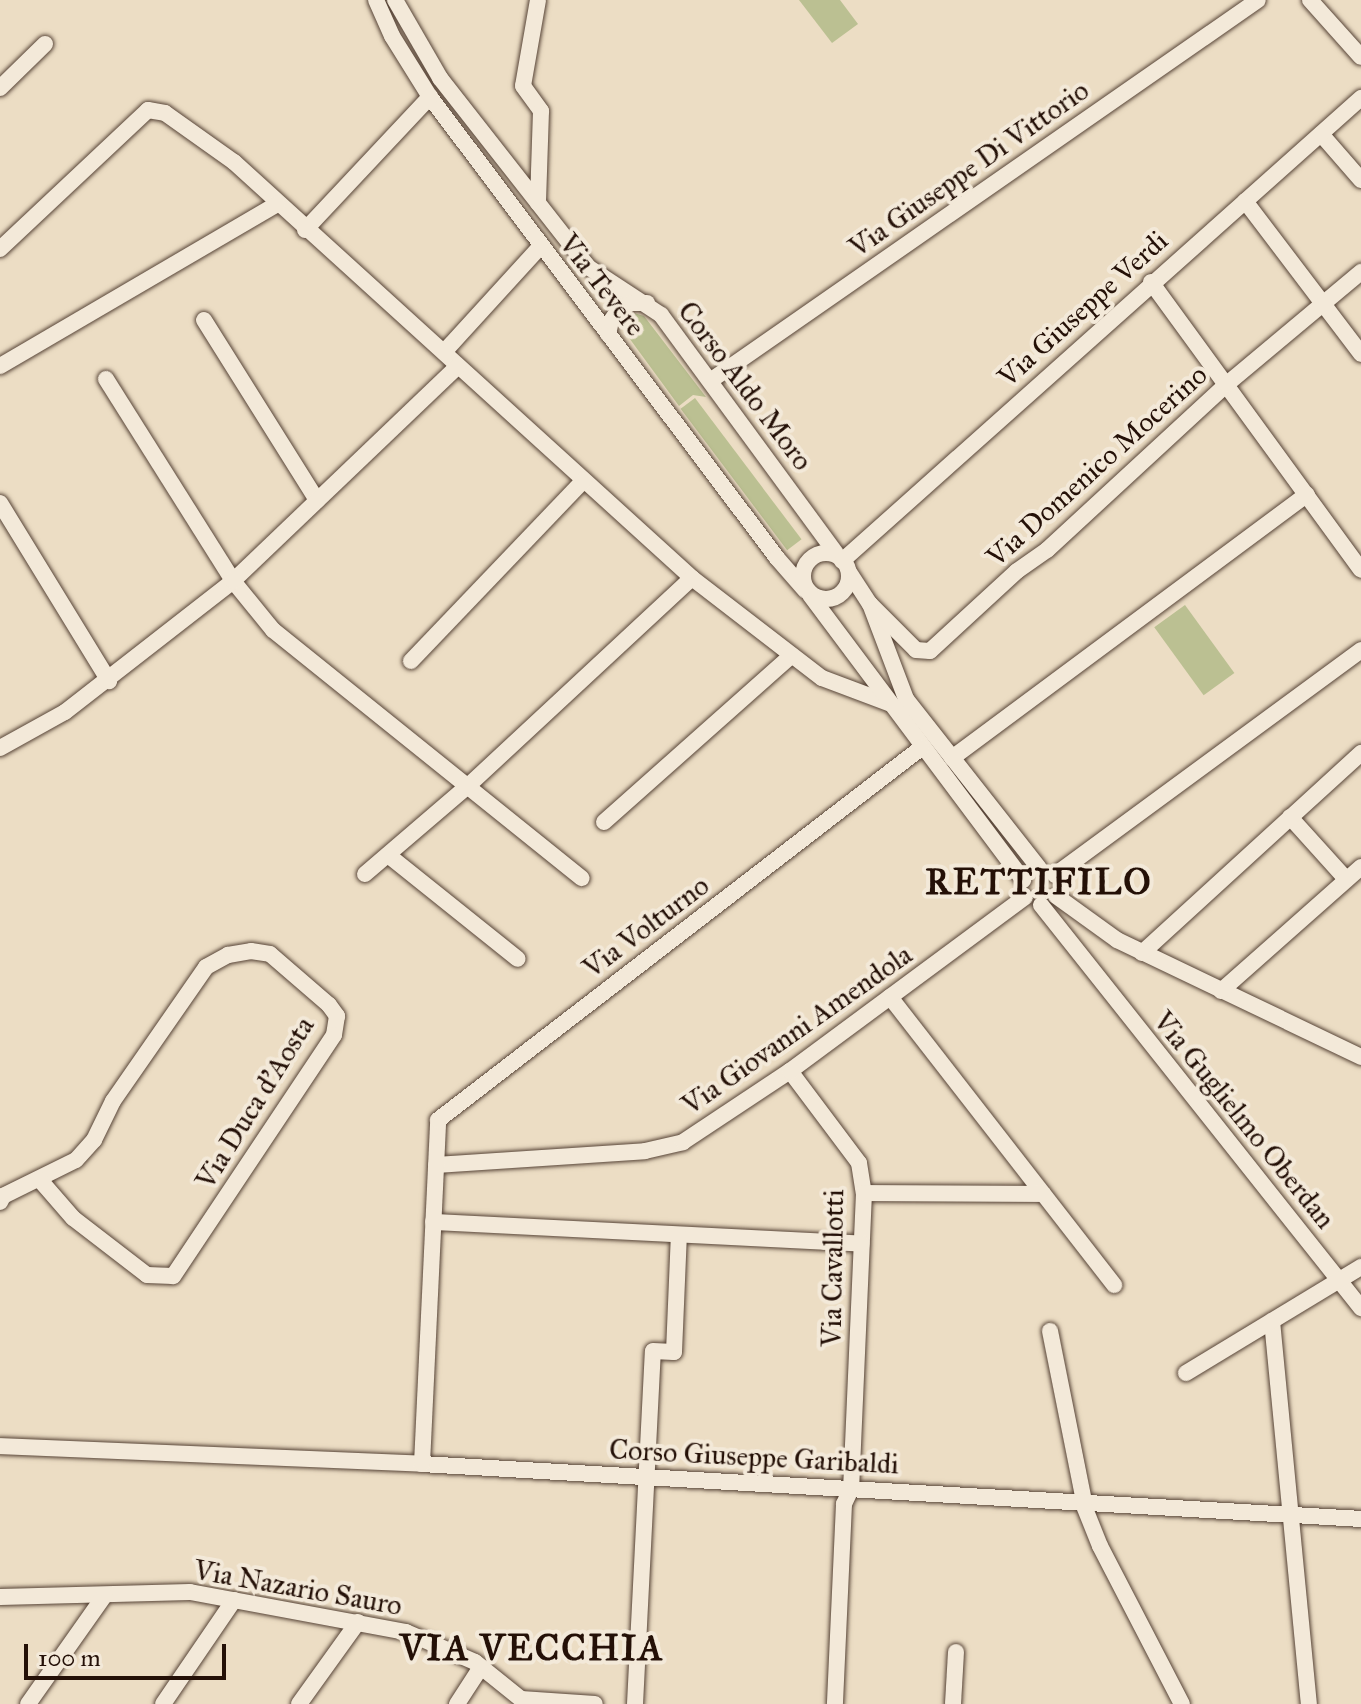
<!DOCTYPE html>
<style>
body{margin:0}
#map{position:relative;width:1361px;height:1704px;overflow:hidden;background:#ecddc4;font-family:"IM FELL Great Primer",serif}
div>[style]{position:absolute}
.green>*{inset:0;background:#bbc092;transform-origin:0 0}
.roads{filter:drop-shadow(0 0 2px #564336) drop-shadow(0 0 2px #564336)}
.minor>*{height:16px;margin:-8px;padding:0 8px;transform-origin:8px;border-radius:8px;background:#f3e9d9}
.minor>.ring{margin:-8px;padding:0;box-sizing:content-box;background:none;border:16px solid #f3e9d9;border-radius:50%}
span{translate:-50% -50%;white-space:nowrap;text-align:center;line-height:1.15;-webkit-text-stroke:8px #f3e9d9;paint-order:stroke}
.street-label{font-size:28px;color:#241007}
.district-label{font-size:36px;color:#241007;font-weight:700;letter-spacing:2px}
.scale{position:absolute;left:24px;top:1644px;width:202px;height:36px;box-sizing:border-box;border:4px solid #241007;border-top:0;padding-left:10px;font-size:24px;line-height:28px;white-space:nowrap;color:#241007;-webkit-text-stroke:6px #f3e9d9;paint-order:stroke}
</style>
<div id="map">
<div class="green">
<div style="clip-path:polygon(799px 0,840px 0,858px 24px,832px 43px)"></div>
<div style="clip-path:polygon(634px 313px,644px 316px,706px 397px,693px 395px,679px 406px,624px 331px,627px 318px)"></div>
<div style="left:695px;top:398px;width:177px;height:18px;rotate:53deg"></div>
<div style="left:1185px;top:605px;width:84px;height:38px;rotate:54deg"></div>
</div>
<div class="roads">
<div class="minor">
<div style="left:376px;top:0;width:39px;rotate:66deg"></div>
<div style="left:392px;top:36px;width:72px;rotate:58.1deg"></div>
<div style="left:430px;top:97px;width:577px;rotate:53.03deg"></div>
<div style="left:777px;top:558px;width:43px;rotate:48.8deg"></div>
<div style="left:395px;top:0;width:90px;rotate:60deg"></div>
<div style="left:440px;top:78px;width:240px;rotate:51.9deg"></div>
<div style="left:588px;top:267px;width:87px;rotate:33.3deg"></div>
<div style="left:661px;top:315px;width:295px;rotate:53.7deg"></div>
<div style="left:538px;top:0;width:87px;rotate:99.9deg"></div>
<div style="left:523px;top:86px;width:31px;rotate:54deg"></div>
<div style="left:541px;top:111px;width:92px;rotate:91.9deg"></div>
<div style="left:1310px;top:0;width:76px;rotate:48.2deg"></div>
<div style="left:0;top:88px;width:63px;rotate:-44.4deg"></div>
<div style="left:1321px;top:134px;width:61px;rotate:49deg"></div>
<div style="left:1245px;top:201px;width:192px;rotate:52.8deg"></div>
<div style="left:305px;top:230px;width:183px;rotate:-46.8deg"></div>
<div style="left:0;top:249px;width:203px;rotate:-43.2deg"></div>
<div style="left:148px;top:110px;width:17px;rotate:10deg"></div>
<div style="left:165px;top:113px;width:85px;rotate:35.4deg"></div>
<div style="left:234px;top:162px;width:619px;rotate:42.25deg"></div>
<div style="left:692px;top:578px;width:164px;rotate:37.6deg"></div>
<div style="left:822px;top:678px;width:71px;rotate:20.7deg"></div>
<div style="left:1151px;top:282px;width:356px;rotate:53.9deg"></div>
<div style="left:204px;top:320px;width:213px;rotate:57.9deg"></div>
<div style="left:608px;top:334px;width:13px;rotate:-77deg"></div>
<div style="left:611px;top:321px;width:14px;rotate:-56deg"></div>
<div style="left:619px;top:309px;width:14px;rotate:-25deg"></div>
<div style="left:632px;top:303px;width:15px"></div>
<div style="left:444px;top:352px;width:142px;rotate:-47.6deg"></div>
<div style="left:0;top:366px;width:321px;rotate:-30.3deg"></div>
<div style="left:106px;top:379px;width:239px;rotate:57.8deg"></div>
<div style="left:233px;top:581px;width:63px;rotate:50.8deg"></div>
<div style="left:273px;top:630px;width:396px;rotate:38.8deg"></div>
<div style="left:710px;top:381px;width:667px;rotate:-34.81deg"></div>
<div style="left:0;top:503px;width:209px;rotate:58.5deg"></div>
<div class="ring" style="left:803px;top:553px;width:30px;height:30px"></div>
<div style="left:842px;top:561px;width:696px;rotate:-41.74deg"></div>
<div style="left:849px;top:572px;width:38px;rotate:57deg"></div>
<div style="left:870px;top:604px;width:102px;rotate:69.2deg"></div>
<div style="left:906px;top:699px;width:215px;rotate:51.8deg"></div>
<div style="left:810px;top:595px;width:356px;rotate:53.2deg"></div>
<div style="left:870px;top:604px;width:65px;rotate:45deg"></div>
<div style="left:916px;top:650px;width:14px;rotate:4deg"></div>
<div style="left:930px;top:651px;width:118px;rotate:-42.6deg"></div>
<div style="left:1017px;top:571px;width:37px;rotate:-35deg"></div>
<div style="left:1047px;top:550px;width:245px;rotate:-42.7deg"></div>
<div style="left:1227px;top:384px;width:175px;rotate:-39.9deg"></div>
<div style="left:411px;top:661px;width:250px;rotate:-46.3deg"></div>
<div style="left:0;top:748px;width:74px;rotate:-29deg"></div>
<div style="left:65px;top:712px;width:213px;rotate:-37.9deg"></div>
<div style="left:233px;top:581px;width:311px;rotate:-43.7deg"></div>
<div style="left:952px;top:758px;width:442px;rotate:-36.6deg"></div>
<div style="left:1290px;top:817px;width:84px;rotate:47.9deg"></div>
<div style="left:604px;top:822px;width:251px;rotate:-41.6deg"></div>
<div style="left:388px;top:855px;width:166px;rotate:38.7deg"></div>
<div style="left:365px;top:874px;width:137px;rotate:-40.6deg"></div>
<div style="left:469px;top:785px;width:304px;rotate:-42.9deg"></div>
<div style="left:1055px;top:875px;width:380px;rotate:-36.3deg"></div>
<div style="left:1056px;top:896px;width:75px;rotate:35.8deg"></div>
<div style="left:1117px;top:940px;width:271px;rotate:25.6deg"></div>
<div style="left:1041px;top:905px;width:515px;rotate:51.55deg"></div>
<div style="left:1142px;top:953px;width:297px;rotate:-42.4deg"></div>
<div style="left:1221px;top:991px;width:187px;rotate:-41.5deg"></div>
<div style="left:890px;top:997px;width:365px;rotate:52.1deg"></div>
<div style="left:790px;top:1071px;width:115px;rotate:53.1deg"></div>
<div style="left:859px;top:1163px;width:30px;rotate:81deg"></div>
<div style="left:864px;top:1193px;width:296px;rotate:92.5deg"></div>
<div style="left:851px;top:1489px;width:17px;rotate:115deg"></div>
<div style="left:844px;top:1504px;width:200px;rotate:92.6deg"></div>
<div style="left:436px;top:1165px;width:209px;rotate:-3.8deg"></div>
<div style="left:645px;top:1151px;width:39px;rotate:-13deg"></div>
<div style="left:683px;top:1142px;width:128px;rotate:-33.6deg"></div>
<div style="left:790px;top:1071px;width:292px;rotate:-36.5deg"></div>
<div style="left:864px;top:1193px;width:179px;rotate:0.3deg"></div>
<div style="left:0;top:1202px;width:7px;rotate:-63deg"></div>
<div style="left:3px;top:1196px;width:81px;rotate:-26.3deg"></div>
<div style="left:76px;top:1160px;width:27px;rotate:-48deg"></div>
<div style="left:94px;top:1140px;width:43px;rotate:-64deg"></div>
<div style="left:113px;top:1101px;width:163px;rotate:-55.2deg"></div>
<div style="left:206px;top:967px;width:25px;rotate:-29deg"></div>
<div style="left:228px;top:955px;width:23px;rotate:-10deg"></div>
<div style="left:251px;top:951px;width:19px;rotate:9deg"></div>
<div style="left:270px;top:954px;width:78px;rotate:40.8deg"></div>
<div style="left:329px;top:1005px;width:14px;rotate:54deg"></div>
<div style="left:337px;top:1016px;width:19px;rotate:99deg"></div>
<div style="left:334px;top:1035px;width:290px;rotate:123.7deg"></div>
<div style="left:173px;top:1276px;width:26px;rotate:-178deg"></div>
<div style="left:147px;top:1275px;width:93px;rotate:-142.4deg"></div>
<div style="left:73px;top:1218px;width:50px;rotate:-131deg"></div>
<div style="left:433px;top:1222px;width:429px;rotate:2.9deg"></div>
<div style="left:1272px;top:1321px;width:385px;rotate:84.5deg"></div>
<div style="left:1050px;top:1331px;width:173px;rotate:78.7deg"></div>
<div style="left:1186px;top:1373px;width:205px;rotate:-31.2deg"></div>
<div style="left:0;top:1446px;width:422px;rotate:2.4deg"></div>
<div style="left:422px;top:1464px;width:941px;rotate:3.35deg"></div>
<div style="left:422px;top:1464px;width:344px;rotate:-87.3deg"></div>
<div style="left:438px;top:1120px;width:610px;rotate:-37.6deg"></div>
<div style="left:1082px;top:1501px;width:48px;rotate:68.2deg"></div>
<div style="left:1100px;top:1546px;width:178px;rotate:62.6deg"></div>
<div style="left:0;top:1597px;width:190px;rotate:-1.5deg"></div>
<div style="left:190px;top:1592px;width:220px;rotate:10.5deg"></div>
<div style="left:406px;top:1632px;width:75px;rotate:23.5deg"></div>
<div style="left:475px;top:1662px;width:67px;rotate:38.9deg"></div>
<div style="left:521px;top:1699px;width:74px;rotate:3.9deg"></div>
<div style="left:28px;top:1704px;width:133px;rotate:-54.8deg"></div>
<div style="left:163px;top:1704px;width:126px;rotate:-55.7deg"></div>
<div style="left:299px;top:1704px;width:101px;rotate:-54.3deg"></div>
<div style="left:457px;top:1704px;width:44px;rotate:-57deg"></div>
<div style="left:635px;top:1704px;width:353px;rotate:-87.1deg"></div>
<div style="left:653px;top:1351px;width:21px;rotate:3deg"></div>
<div style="left:674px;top:1352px;width:117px;rotate:-87.6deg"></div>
<div style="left:953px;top:1704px;width:52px;rotate:-86.7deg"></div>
</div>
</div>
<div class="street-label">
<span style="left:969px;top:169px;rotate:-35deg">Via Giuseppe Di Vittorio</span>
<span style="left:602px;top:285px;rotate:52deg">Via Tevere</span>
<span style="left:1083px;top:309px;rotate:-42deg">Via Giuseppe Verdi</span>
<span style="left:745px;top:386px;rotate:53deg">Corso Aldo Moro</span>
<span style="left:1097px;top:466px;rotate:-42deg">Via Domenico Mocerino</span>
<span style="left:646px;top:927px;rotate:-37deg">Via Volturno</span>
<span style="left:797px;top:1030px;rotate:-35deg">Via Giovanni Amendola</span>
<span style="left:255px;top:1103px;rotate:-58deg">Via Duca d'Aosta</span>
<span style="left:1244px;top:1120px;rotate:51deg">Via Guglielmo Oberdan</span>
<span style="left:833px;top:1268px;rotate:-89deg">Via Cavallotti</span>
<span style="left:754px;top:1457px;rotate:3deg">Corso Giuseppe Garibaldi</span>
<span style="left:298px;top:1588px;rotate:10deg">Via Nazario Sauro</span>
</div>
<div class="district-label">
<span style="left:1039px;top:883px">RETTIFILO</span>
<span style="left:532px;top:1649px">VIA VECCHIA</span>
</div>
<div class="scale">100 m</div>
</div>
